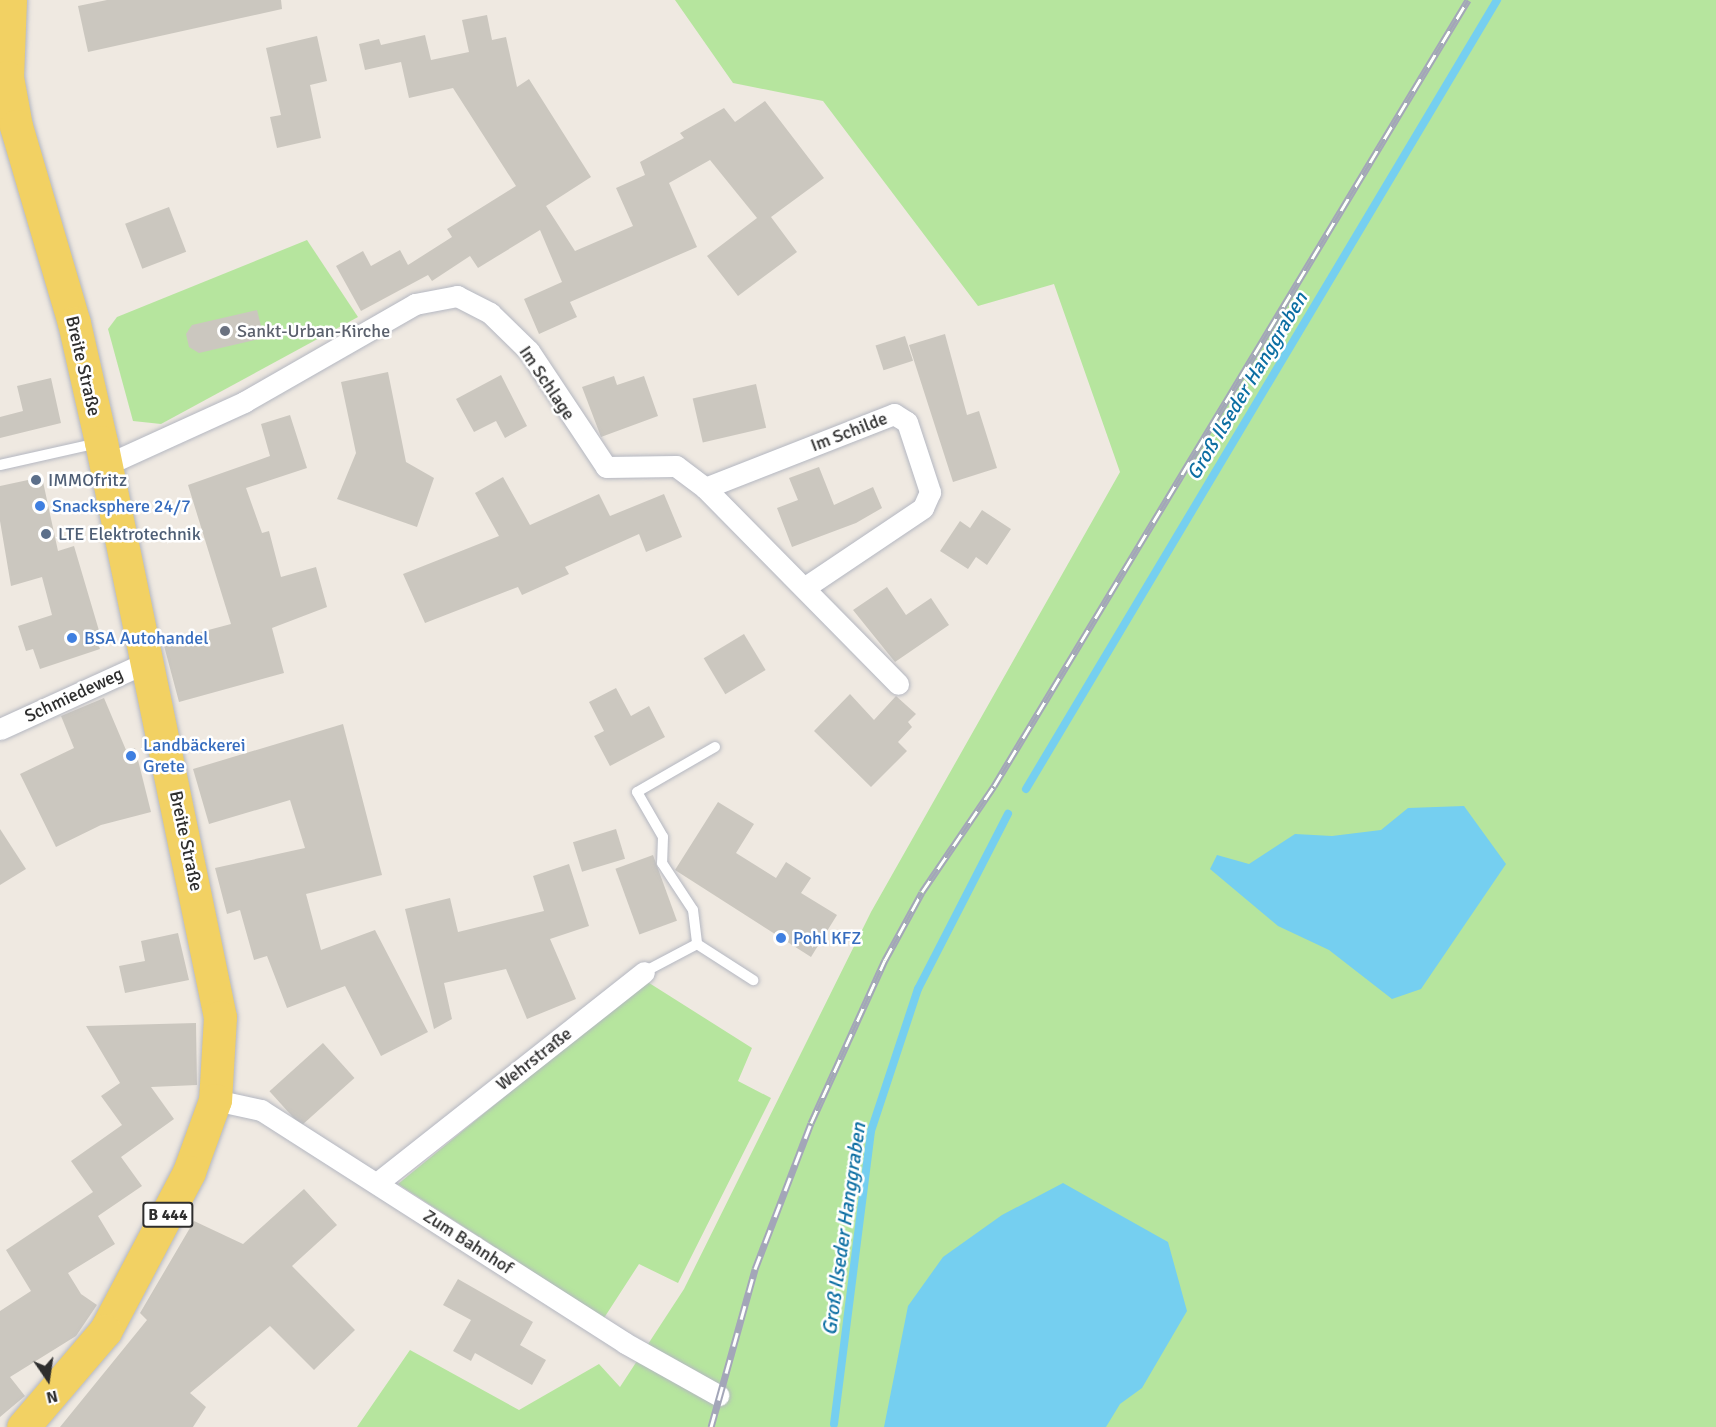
<!DOCTYPE html>
<meta charset="utf-8">
<style>
body{margin:0}
#map{position:relative;width:1716px;height:1427px;overflow:hidden;background:#efe9e1;font-family:Signika,sans-serif}
div>[style]{position:absolute}
.green>*{inset:0;background:#b6e59e}
.water>*{inset:0;background:#75cff0}
.stream>*{height:8px;margin:-4px;padding:0 4px;transform-origin:4px;border-radius:4px;background:#75cff0}
.building>*{inset:0;background:#cbc7bf;transform-origin:0 0}
.roads{filter:drop-shadow(0 0 2px #b4b7c1) drop-shadow(0 0 2px #b4b7c1)}
.lane>*{height:10px;margin:-5px;padding:0 5px;transform-origin:5px;border-radius:5px;background:#fff}
.street>*{height:21px;margin:-10.5px;padding:0 10.5px;transform-origin:10.5px;border-radius:10.5px;background:#fff}
.primary>*{height:33px;margin:-16.5px;padding:0 16.5px;transform-origin:16.5px;border-radius:16.5px;background:#f2d163}
.rail>*{height:7px;margin-top:-3.5px;transform-origin:0;background:repeating-linear-gradient(90deg,#fff 0 14px,#a3a6b8 0 28px);box-sizing:border-box;border-block:2px solid #a3a6b8}
.dots>*{width:16px;height:16px;translate:-50% -50%;box-sizing:border-box;border:3px solid #fff;border-radius:50%}
span{translate:-50% -50%;white-space:nowrap;text-align:center;line-height:1.15;-webkit-text-stroke:5px #fff;paint-order:stroke}
.shield-label span{padding:2px 4px;background:#fff;border:2px solid;border-radius:4px;-webkit-text-stroke-width:0}
.shield-label{font-size:16px;color:#2e2e2e;font-weight:700}
.worship-label{font-size:18px;color:#5b616d}
.left{translate:0 -50%;text-align:left}
.street-label{font-size:18px;color:#2e2e2e}
.service-label{font-size:18px;color:#4e5e75}
.shop-label{font-size:18px;color:#366cbe}
.water-label{font-size:20px;color:#0d6fa3;font-style:italic}
.north{position:absolute;left:18px;top:1349px;width:60px;height:60px;-webkit-text-stroke:4px #fff;paint-order:stroke;rotate:167deg;font-size:16px;font-weight:700;line-height:24px;text-align:center;color:#2e2e2e}
.north::after{content:'';display:block;margin:auto;width:21px;height:27px;background:#2e2e2e;clip-path:polygon(50% 0,100% 100%,50% 72%,0 100%)}
</style>
<div id="map">
<div class="green">
<div style="clip-path:polygon(675px 0,1716px 0,1716px 1427px,357px 1427px,410px 1350px,519px 1410px,599px 1364px,620px 1387px,684px 1289px,871px 912px,1120px 472px,1054px 284px,978px 306px,823px 101px,733px 83px)"></div>
<div style="clip-path:polygon(307px 240px,358px 317px,161px 424px,133px 421px,108px 329px,117px 317px)"></div>
<div style="clip-path:polygon(646px 981px,752px 1048px,738px 1081px,771px 1098px,678px 1283px,639px 1264px,604px 1318px,398px 1184px)"></div>
</div>
<div class="water">
<div style="clip-path:polygon(1464px 806px,1506px 864px,1421px 989px,1392px 999px,1329px 950px,1278px 926px,1210px 869px,1217px 855px,1249px 864px,1295px 834px,1332px 836px,1381px 830px,1408px 808px)"></div>
<div style="clip-path:polygon(1063px 1183px,1168px 1242px,1187px 1311px,1142px 1388px,1120px 1404px,1106px 1427px,884px 1427px,908px 1306px,943px 1257px,1002px 1215px)"></div>
</div>
<div class="stream">
<div style="left:1026px;top:789px;width:919px;rotate:-59.16deg"></div>
<div style="left:834px;top:1424px;width:295px;rotate:-82.8deg"></div>
<div style="left:871px;top:1131px;width:150px;rotate:-71.7deg"></div>
<div style="left:918px;top:989px;width:197px;rotate:-62.8deg"></div>
</div>
<div class="building">
<div style="clip-path:polygon(107px 0,281px 0,282px 9px,88px 52px,78px 6px)"></div>
<div style="clip-path:polygon(487px 15px,492px 40px,506px 37px,517px 87px,529px 79px,591px 177px,546px 206px,575px 251px,633px 226px,616px 188px,645px 175px,640px 162px,684px 138px,680px 133px,724px 108px,735px 122px,765px 101px,824px 178px,771px 217px,797px 252px,738px 296px,707px 256px,757px 218px,710px 160px,669px 183px,697px 247px,570px 302px,577px 317px,539px 334px,524px 299px,562px 282px,540px 230px,478px 268px,470px 256px,432px 281px,428px 275px,361px 311px,336px 266px,363px 251px,371px 266px,400px 250px,408px 265px,452px 237px,447px 229px,516px 186px,453px 88px,409px 98px,401px 62px,365px 70px,359px 44px,379px 39px,381px 45px,425px 35px,431px 60px,469px 52px,462px 20px)"></div>
<div style="clip-path:polygon(317px 36px,327px 81px,310px 85px,321px 138px,277px 148px,270px 117px,281px 115px,266px 48px)"></div>
<div style="left:169px;top:207px;width:48px;height:47px;rotate:69deg"></div>
<div style="clip-path:polygon(257px 310px,264px 338px,199px 353px,189px 347px,186px 334px,192px 325px)"></div>
<div style="clip-path:polygon(945px 334px,967px 415px,979px 411px,997px 468px,953px 482px,909px 345px)"></div>
<div style="left:905px;top:336px;width:26px;height:31px;rotate:72deg"></div>
<div style="clip-path:polygon(388px 372px,406px 462px,434px 478px,417px 527px,337px 499px,356px 453px,341px 382px)"></div>
<div style="clip-path:polygon(501px 375px,527px 426px,505px 438px,496px 421px,474px 432px,456px 399px)"></div>
<div style="clip-path:polygon(614px 376px,617px 385px,644px 376px,658px 416px,601px 437px,582px 387px)"></div>
<div style="clip-path:polygon(51px 378px,61px 423px,0 438px,0 417px,23px 411px,17px 386px)"></div>
<div style="left:756px;top:384px;width:45px;height:65px;rotate:77deg"></div>
<div style="clip-path:polygon(290px 415px,307px 468px,246px 488px,262px 533px,269px 531px,281px 577px,316px 567px,327px 607px,272px 628px,284px 673px,179px 702px,163px 642px,231px 624px,188px 485px,270px 456px,261px 424px)"></div>
<div style="clip-path:polygon(819px 467px,834px 505px,873px 487px,882px 508px,856px 523px,792px 547px,777px 508px,798px 500px,789px 478px)"></div>
<div style="clip-path:polygon(42px 477px,58px 551px,74px 546px,100px 634px,95px 636px,100px 649px,40px 669px,33px 649px,26px 651px,18px 626px,52px 615px,42px 577px,11px 586px,0 521px,0 486px)"></div>
<div style="clip-path:polygon(503px 477px,530px 525px,599px 494px,610px 516px,664px 494px,682px 537px,646px 552px,639px 534px,565px 567px,569px 574px,522px 595px,518px 587px,425px 623px,403px 574px,499px 536px,475px 493px)"></div>
<div style="clip-path:polygon(982px 510px,1011px 529px,987px 565px,976px 557px,968px 569px,940px 551px,960px 521px,970px 528px)"></div>
<div style="clip-path:polygon(887px 587px,906px 615px,931px 598px,949px 625px,895px 662px,853px 610px)"></div>
<div style="left:744px;top:634px;width:42px;height:47px;rotate:59deg"></div>
<div style="clip-path:polygon(616px 688px,631px 716px,649px 706px,665px 737px,610px 766px,594px 736px,604px 731px,589px 702px)"></div>
<div style="clip-path:polygon(850px 694px,874px 720px,896px 696px,916px 714px,908px 722px,912px 727px,898px 742px,907px 751px,871px 787px,814px 731px)"></div>
<div style="clip-path:polygon(104px 698px,126px 750px,135px 748px,151px 812px,101px 825px,56px 847px,20px 774px,74px 748px,61px 716px)"></div>
<div style="clip-path:polygon(343px 724px,382px 875px,306px 894px,321px 950px,375px 930px,428px 1032px,381px 1056px,345px 986px,287px 1008px,267px 956px,254px 960px,240px 910px,227px 914px,215px 868px,305px 848px,290px 800px,209px 824px,193px 769px)"></div>
<div style="clip-path:polygon(718px 802px,754px 824px,736px 853px,776px 878px,786px 862px,811px 878px,801px 893px,837px 915px,811px 957px,675px 870px)"></div>
<div style="clip-path:polygon(0 829px,26px 869px,0 885px)"></div>
<div style="left:616px;top:829px;width:31px;height:45px;rotate:73deg"></div>
<div style="left:653px;top:855px;width:70px;height:40px;rotate:70deg"></div>
<div style="clip-path:polygon(569px 864px,589px 926px,550px 939px,576px 999px,527px 1019px,506px 969px,444px 983px,452px 1019px,434px 1029px,405px 909px,450px 898px,458px 932px,544px 911px,533px 876px)"></div>
<div style="clip-path:polygon(178px 933px,189px 980px,125px 993px,119px 966px,145px 961px,141px 941px)"></div>
<div style="clip-path:polygon(196px 1023px,197px 1085px,151px 1087px,174px 1119px,121px 1157px,142px 1186px,98px 1216px,115px 1244px,68px 1273px,81px 1294px,97px 1305px,76px 1336px,10px 1377px,25px 1396px,0 1417px,0 1311px,31px 1291px,6px 1250px,93px 1192px,71px 1161px,122px 1125px,101px 1096px,120px 1083px,86px 1026px)"></div>
<div style="left:323px;top:1043px;width:47px;height:72px;rotate:48deg"></div>
<div style="clip-path:polygon(304px 1189px,337px 1225px,292px 1266px,355px 1330px,314px 1370px,270px 1326px,190px 1393px,206px 1407px,193px 1427px,60px 1427px,147px 1320px,140px 1313px,194px 1221px,243px 1244px)"></div>
<div style="clip-path:polygon(458px 1279px,533px 1322px,520px 1345px,546px 1360px,532px 1385px,475px 1353px,471px 1361px,453px 1351px,471px 1320px,443px 1305px)"></div>
</div>
<div class="roads">
<div class="lane">
<div style="left:0;top:465px;width:100px;rotate:-12.7deg"></div>
<div style="left:715px;top:747px;width:90px;rotate:150deg"></div>
<div style="left:637px;top:792px;width:52px;rotate:60deg"></div>
<div style="left:663px;top:837px;width:26px;rotate:92deg"></div>
<div style="left:662px;top:863px;width:56px;rotate:56.6deg"></div>
<div style="left:693px;top:910px;width:34px;rotate:83deg"></div>
<div style="left:697px;top:944px;width:67px;rotate:32.7deg"></div>
<div style="left:644px;top:972px;width:60px;rotate:-27.8deg"></div>
</div>
<div class="street">
<div style="left:106px;top:465px;width:152px;rotate:-24.5deg"></div>
<div style="left:244px;top:402px;width:197px;rotate:-29.8deg"></div>
<div style="left:415px;top:304px;width:43px;rotate:-10.8deg"></div>
<div style="left:457px;top:296px;width:37px;rotate:27deg"></div>
<div style="left:490px;top:313px;width:54px;rotate:44.3deg"></div>
<div style="left:529px;top:351px;width:139px;rotate:56.4deg"></div>
<div style="left:606px;top:467px;width:70px;rotate:-0.8deg"></div>
<div style="left:676px;top:466px;width:36px;rotate:37deg"></div>
<div style="left:705px;top:488px;width:275px;rotate:45.4deg"></div>
<div style="left:705px;top:488px;width:203px;rotate:-21.4deg"></div>
<div style="left:894px;top:414px;width:15px;rotate:32deg"></div>
<div style="left:907px;top:422px;width:74px;rotate:71.8deg"></div>
<div style="left:930px;top:492px;width:17px;rotate:114deg"></div>
<div style="left:923px;top:508px;width:143px;rotate:146.1deg"></div>
<div style="left:0;top:729px;width:162px;rotate:-24.5deg"></div>
<div style="left:215px;top:1100px;width:47px;rotate:12.3deg"></div>
<div style="left:261px;top:1110px;width:432px;rotate:32.6deg"></div>
<div style="left:625px;top:1343px;width:107px;rotate:29.2deg"></div>
<div style="left:377px;top:1183px;width:340px;rotate:-38.3deg"></div>
</div>
<div class="primary">
<div style="left:10px;top:0;width:77px;rotate:92.2deg"></div>
<div style="left:7px;top:77px;width:50px;rotate:79.6deg"></div>
<div style="left:16px;top:126px;width:205px;rotate:73.6deg"></div>
<div style="left:74px;top:323px;width:122px;rotate:77.2deg"></div>
<div style="left:101px;top:442px;width:587px;rotate:78.31deg"></div>
<div style="left:220px;top:1017px;width:83px;rotate:93.4deg"></div>
<div style="left:215px;top:1100px;width:77px;rotate:109.9deg"></div>
<div style="left:189px;top:1172px;width:180px;rotate:117.8deg"></div>
<div style="left:105px;top:1331px;width:126px;rotate:130.5deg"></div>
</div>
</div>
<div class="rail">
<div style="left:711px;top:1427px;width:164px;rotate:-74.4deg"></div>
<div style="left:755px;top:1269px;width:156px;rotate:-69deg"></div>
<div style="left:811px;top:1123px;width:179px;rotate:-65.6deg"></div>
<div style="left:885px;top:960px;width:77px;rotate:-61.4deg"></div>
<div style="left:922px;top:892px;width:128px;rotate:-55.8deg"></div>
<div style="left:994px;top:786px;width:918px;rotate:-58.91deg"></div>
</div>
<div class="dots">
<div style="left:225px;top:331px;background:#6b7280"></div>
<div style="left:36px;top:480px;background:#5c6f8a"></div>
<div style="left:40px;top:506px;background:#3f7fe0"></div>
<div style="left:46px;top:534px;background:#5c6f8a"></div>
<div style="left:72px;top:638px;background:#3f7fe0"></div>
<div style="left:131px;top:756px;background:#3f7fe0"></div>
<div style="left:781px;top:938px;background:#3f7fe0"></div>
</div>
<div class="shield-label">
<span style="left:168px;top:1215px">B 444</span>
</div>
<div class="worship-label">
<span class="left" style="left:237px;top:331px">Sankt-Urban-Kirche</span>
</div>
<div class="street-label">
<span style="left:83px;top:366px;rotate:77deg">Breite Straße</span>
<span style="left:547px;top:383px;rotate:56deg">Im Schlage</span>
<span style="left:849px;top:432px;rotate:-21deg">Im Schilde</span>
<span style="left:74px;top:695px;rotate:-25deg">Schmiedeweg</span>
<span style="left:186px;top:841px;rotate:78deg">Breite Straße</span>
<span style="left:534px;top:1059px;rotate:-38deg">Wehrstraße</span>
<span style="left:468px;top:1242px;rotate:33deg">Zum Bahnhof</span>
</div>
<div class="service-label">
<span class="left" style="left:48px;top:480px">IMMOfritz</span>
<span class="left" style="left:58px;top:534px">LTE Elektrotechnik</span>
</div>
<div class="shop-label">
<span class="left" style="left:52px;top:506px">Snacksphere 24/7</span>
<span class="left" style="left:84px;top:638px">BSA Autohandel</span>
<span class="left" style="left:143px;top:756px">Landbäckerei<br>Grete</span>
<span class="left" style="left:793px;top:938px">Pohl KFZ</span>
</div>
<div class="water-label">
<span style="left:1247px;top:386px;rotate:-59deg">Groß Ilseder Hanggraben</span>
<span style="left:844px;top:1229px;rotate:-82deg">Groß Ilseder Hanggraben</span>
</div>
<div class="north">N</div>
</div>
